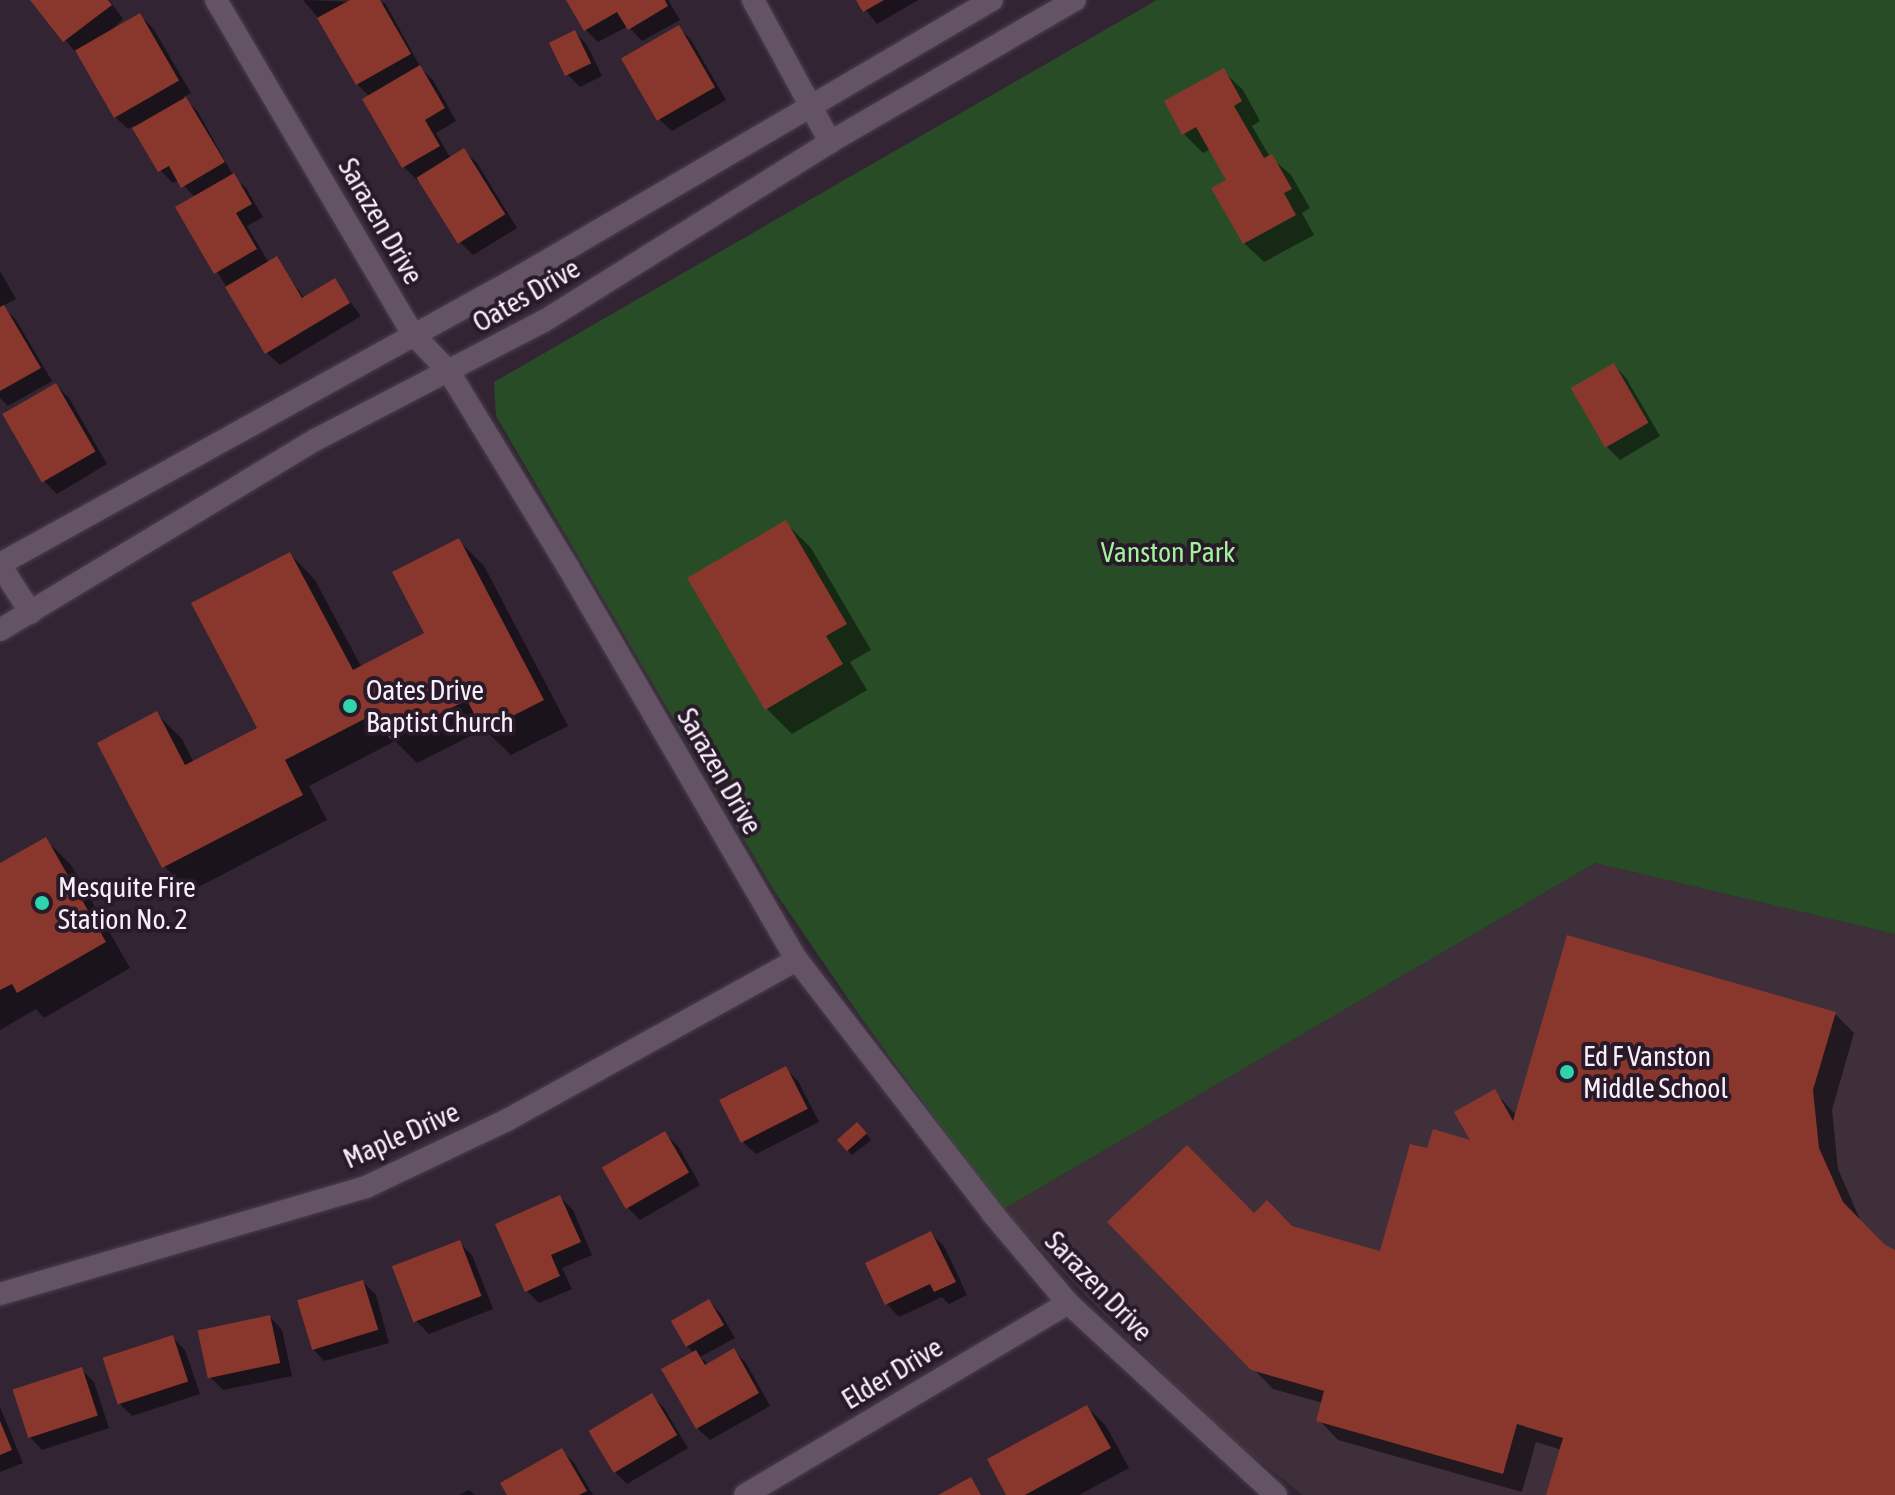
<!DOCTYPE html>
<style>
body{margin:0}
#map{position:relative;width:1895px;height:1495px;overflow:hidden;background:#322433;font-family:"Asap Condensed",sans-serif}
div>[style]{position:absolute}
.education>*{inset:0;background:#3f2f3a}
.green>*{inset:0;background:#284d26}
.shadow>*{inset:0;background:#0007}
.building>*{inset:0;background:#89372d;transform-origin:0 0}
.roads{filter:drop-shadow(0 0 2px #4a3f4c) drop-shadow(0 0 2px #4a3f4c)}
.minor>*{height:22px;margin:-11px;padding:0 11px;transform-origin:11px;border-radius:11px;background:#635365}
.secondary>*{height:22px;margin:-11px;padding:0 11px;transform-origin:11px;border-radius:11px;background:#635365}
.dots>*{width:22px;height:22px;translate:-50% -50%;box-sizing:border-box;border:4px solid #281a29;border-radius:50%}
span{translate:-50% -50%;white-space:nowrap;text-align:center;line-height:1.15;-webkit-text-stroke:8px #281a29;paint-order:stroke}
.street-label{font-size:28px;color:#f9effa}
.park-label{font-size:28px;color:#9ff39b}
.poi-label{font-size:28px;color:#f9effa}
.left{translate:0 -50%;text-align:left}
</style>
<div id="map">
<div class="education">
<div style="clip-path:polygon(1595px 863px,1895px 934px,1895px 1495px,1303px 1495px,1216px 1428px,1002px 1210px)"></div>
</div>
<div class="green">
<div style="clip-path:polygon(1157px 0,1895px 0,1895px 934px,1595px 863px,1002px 1210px,862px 1019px,773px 889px,496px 416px,494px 382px)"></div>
</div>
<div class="shadow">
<div style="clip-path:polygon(33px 0,109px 0,123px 19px,104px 37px,140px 16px,153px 28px,191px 93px,183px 97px,198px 112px,234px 177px,246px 188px,263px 217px,247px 226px,269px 263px,276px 259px,305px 299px,334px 281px,361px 316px,280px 365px,267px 353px,178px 208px,195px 198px,179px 180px,173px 183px,160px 170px,134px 126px,128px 129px,115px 117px,77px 54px)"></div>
<div style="clip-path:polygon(303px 0,385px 3px,421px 68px,433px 80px,456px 121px,436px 133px,451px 159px,464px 151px,477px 163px,517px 228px,473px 255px,460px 242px,420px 178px,417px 180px,404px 167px,365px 99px,370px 97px,357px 84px,321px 21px)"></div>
<div style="clip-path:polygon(569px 0,668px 0,680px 20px,642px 41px,628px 26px,598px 42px,586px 30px)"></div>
<div style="clip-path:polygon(858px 0,918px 0,877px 24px)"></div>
<div style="clip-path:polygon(679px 27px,691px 40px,726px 100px,672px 131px,659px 119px)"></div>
<div style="clip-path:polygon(575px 32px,587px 45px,602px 76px,580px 87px,567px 74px)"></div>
<div style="clip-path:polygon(1223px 71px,1243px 90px,1260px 121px,1252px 126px,1270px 157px,1291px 175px,1310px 208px,1302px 213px,1314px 235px,1264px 262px,1244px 243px,1229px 180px,1211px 149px,1203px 153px,1184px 134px)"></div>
<div style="clip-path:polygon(0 271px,16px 299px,2px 306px,16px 320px,52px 381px,8px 406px,0 398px)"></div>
<div style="clip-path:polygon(1614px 365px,1626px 378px,1660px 436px,1620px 460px,1607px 447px,1573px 389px)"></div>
<div style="clip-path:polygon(56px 385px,69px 398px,107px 464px,57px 494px,44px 481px)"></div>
<div style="clip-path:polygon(786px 523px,811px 548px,871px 650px,850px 662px,867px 690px,792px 734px,766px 708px)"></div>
<div style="clip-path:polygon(458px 540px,484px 566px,568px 726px,511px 755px,484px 729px,417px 763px,395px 741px,309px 786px,327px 820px,189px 892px,164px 866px,157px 714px,182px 739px,194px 763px,260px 729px,290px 554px,315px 580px,362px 668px,427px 634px)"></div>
<div style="clip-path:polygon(46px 840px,71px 865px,130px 968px,44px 1018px,36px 1009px,0 1030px,0 865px)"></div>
<div style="clip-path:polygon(1835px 1014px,1854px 1033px,1832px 1110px,1838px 1169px,1862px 1224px,1884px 1247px,1895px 1252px,1895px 1495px,1549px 1495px,1562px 1450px,1536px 1442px,1522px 1492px,1338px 1440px,1319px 1420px,1323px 1403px,1273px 1389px,1110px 1222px,1254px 1215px,1381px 1253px,1429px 1150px,1474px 1143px,1495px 1092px,1517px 1116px)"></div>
<div style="clip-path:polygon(786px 1069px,798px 1081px,819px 1122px,756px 1154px,743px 1142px)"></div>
<div style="clip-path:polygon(863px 1130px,871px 1140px,852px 1155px,846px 1149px)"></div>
<div style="clip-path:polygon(665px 1134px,678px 1146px,700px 1185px,640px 1220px,627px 1207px)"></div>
<div style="clip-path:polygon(560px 1197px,573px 1210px,592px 1255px,562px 1268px,572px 1289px,539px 1303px,526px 1290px)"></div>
<div style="clip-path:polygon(931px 1234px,944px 1246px,967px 1295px,949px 1304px,942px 1297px,899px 1317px,887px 1304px)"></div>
<div style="clip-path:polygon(459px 1242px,472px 1255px,493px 1309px,429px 1334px,416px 1321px)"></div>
<div style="clip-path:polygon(363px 1282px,376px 1295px,389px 1343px,324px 1361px,312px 1348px)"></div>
<div style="clip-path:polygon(709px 1301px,721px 1314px,735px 1338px,700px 1357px,709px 1365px,734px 1351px,746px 1363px,770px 1406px,710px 1440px,697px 1428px,694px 1353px,686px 1345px)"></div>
<div style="clip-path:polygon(270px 1317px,282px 1330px,292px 1376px,223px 1390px,210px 1377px)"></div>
<div style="clip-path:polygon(172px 1337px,185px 1350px,200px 1394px,132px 1416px,119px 1403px)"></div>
<div style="clip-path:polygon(81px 1369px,94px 1382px,109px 1428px,42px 1450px,30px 1437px)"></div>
<div style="clip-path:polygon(652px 1396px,664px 1408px,688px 1448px,627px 1484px,614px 1471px)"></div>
<div style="clip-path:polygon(0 1407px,23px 1463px,0 1472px)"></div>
<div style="clip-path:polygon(1087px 1407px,1106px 1426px,1129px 1468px,1079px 1495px,1008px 1495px)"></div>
<div style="clip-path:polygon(561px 1450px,574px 1463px,593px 1495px,510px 1495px)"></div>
<div style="clip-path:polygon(469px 1490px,475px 1495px,459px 1495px)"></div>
</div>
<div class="building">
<div style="clip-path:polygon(30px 0,108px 0,112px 5px,63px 42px)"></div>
<div style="clip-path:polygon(350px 0,380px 0,411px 54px,356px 85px,317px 18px)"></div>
<div style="clip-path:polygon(566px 0,665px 0,668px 6px,628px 30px,617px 12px,584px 31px)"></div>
<div style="clip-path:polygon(856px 0,884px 0,863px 12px)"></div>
<div style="left:140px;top:13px;width:78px;height:75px;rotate:60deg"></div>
<div style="left:679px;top:25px;width:72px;height:67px;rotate:60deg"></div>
<div style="left:575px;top:30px;width:37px;height:29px;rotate:64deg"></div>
<div style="clip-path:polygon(420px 65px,445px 108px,425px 120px,440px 146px,402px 168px,362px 99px)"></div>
<div style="clip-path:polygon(1224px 68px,1242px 101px,1234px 106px,1264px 158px,1272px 154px,1292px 189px,1284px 193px,1296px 215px,1243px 244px,1211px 188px,1226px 180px,1196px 127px,1182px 135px,1164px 101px)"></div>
<div style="clip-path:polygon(186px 97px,225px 162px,181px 188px,169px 166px,158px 172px,132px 128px)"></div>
<div style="left:464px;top:148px;width:78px;height:56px;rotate:58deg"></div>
<div style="clip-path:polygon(234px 173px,252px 204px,236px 213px,257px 249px,214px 274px,175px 207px)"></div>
<div style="clip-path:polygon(277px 256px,302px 298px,335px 278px,350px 303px,265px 354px,225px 287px)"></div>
<div style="clip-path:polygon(4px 305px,41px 368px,0 391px,0 307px)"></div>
<div style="left:1614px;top:363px;width:69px;height:50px;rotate:60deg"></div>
<div style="left:56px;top:383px;width:79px;height:62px;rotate:60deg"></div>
<div style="clip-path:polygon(786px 520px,847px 624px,826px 636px,843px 664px,765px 710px,687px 578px)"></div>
<div style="clip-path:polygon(459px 538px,544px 700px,483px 731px,467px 700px,390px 739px,376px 713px,285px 760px,303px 795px,162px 868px,97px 743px,157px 711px,185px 765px,257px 728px,191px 603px,290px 552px,353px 670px,424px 633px,392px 572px)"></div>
<div style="clip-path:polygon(46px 837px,106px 942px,17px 993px,12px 984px,0 990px,0 863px)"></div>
<div style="clip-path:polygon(1567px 935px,1836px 1012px,1813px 1090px,1819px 1148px,1843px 1202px,1884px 1244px,1895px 1250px,1895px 1495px,1546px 1495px,1563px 1438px,1517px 1424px,1503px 1474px,1316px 1421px,1324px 1391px,1251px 1370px,1107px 1222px,1187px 1145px,1254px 1213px,1267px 1200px,1292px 1226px,1380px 1251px,1410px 1144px,1427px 1148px,1433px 1129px,1470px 1140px,1454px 1112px,1495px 1089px,1513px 1121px)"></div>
<div style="left:786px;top:1066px;width:48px;height:75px;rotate:63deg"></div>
<div style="left:857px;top:1122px;width:15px;height:27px;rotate:48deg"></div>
<div style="left:665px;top:1131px;width:48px;height:73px;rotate:60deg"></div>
<div style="clip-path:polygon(560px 1195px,581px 1242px,551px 1255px,560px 1276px,525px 1292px,495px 1224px)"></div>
<div style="clip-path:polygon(931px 1231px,956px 1282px,934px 1292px,930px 1284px,885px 1305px,865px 1263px)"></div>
<div style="left:460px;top:1240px;width:60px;height:73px;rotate:69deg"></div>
<div style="left:363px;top:1280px;width:52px;height:69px;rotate:73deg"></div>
<div style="left:709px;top:1299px;width:30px;height:44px;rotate:60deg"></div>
<div style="left:270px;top:1315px;width:49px;height:74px;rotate:78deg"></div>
<div style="left:173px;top:1335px;width:49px;height:74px;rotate:72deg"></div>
<div style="clip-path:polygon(734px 1348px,759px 1393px,696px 1429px,661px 1369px,696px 1350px,705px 1365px)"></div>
<div style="left:82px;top:1367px;width:51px;height:73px;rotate:72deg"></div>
<div style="left:652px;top:1393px;width:49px;height:74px;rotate:59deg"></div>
<div style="clip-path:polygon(1087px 1405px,1111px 1448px,1025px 1495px,1006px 1495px,987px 1459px)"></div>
<div style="clip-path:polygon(0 1421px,12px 1450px,0 1455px)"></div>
<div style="clip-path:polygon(562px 1448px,587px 1491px,579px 1495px,507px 1495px,500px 1483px)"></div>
<div style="clip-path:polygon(971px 1477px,981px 1495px,938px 1495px)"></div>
</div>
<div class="roads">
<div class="minor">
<div style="left:216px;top:0;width:388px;rotate:59.5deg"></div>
<div style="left:413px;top:334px;width:52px;rotate:46.5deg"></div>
<div style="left:449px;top:372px;width:228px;rotate:58.6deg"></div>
<div style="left:568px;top:567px;width:455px;rotate:59.8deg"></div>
<div style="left:797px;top:960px;width:321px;rotate:52.3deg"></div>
<div style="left:993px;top:1214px;width:116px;rotate:49.9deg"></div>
<div style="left:1068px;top:1303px;width:283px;rotate:42.7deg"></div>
<div style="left:753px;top:0;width:162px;rotate:61.5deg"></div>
<div style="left:0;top:565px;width:57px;rotate:57.1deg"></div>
<div style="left:0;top:1294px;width:381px;rotate:-16.3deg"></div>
<div style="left:366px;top:1187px;width:156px;rotate:-25.4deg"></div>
<div style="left:507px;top:1120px;width:331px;rotate:-28.9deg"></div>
<div style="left:745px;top:1495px;width:376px;rotate:-30.7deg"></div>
</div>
<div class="secondary">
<div style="left:0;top:564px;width:593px;rotate:-28.94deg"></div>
<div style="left:519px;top:277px;width:548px;rotate:-30.35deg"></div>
<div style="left:0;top:630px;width:368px;rotate:-31.1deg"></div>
<div style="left:315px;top:440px;width:258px;rotate:-27.5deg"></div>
<div style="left:544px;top:321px;width:337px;rotate:-32deg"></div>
<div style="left:830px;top:142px;width:283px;rotate:-30.1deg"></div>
</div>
</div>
<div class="dots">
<div style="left:350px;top:706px;background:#2fd4aa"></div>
<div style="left:42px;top:903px;background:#2fd4aa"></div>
<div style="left:1567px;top:1072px;background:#2fd4aa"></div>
</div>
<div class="street-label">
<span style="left:381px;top:221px;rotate:60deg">Sarazen Drive</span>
<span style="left:526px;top:295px;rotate:-30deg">Oates Drive</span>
<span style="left:720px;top:771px;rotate:60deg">Sarazen Drive</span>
<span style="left:401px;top:1135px;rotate:-24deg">Maple Drive</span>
<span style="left:1099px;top:1286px;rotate:46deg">Sarazen Drive</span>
<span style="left:892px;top:1373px;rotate:-31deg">Elder Drive</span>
</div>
<div class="park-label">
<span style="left:1168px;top:552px">Vanston Park</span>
</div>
<div class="poi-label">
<span class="left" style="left:366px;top:706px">Oates Drive<br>Baptist Church</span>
<span class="left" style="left:58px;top:903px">Mesquite Fire<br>Station No. 2</span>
<span class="left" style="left:1583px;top:1072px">Ed F Vanston<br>Middle School</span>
</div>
</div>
